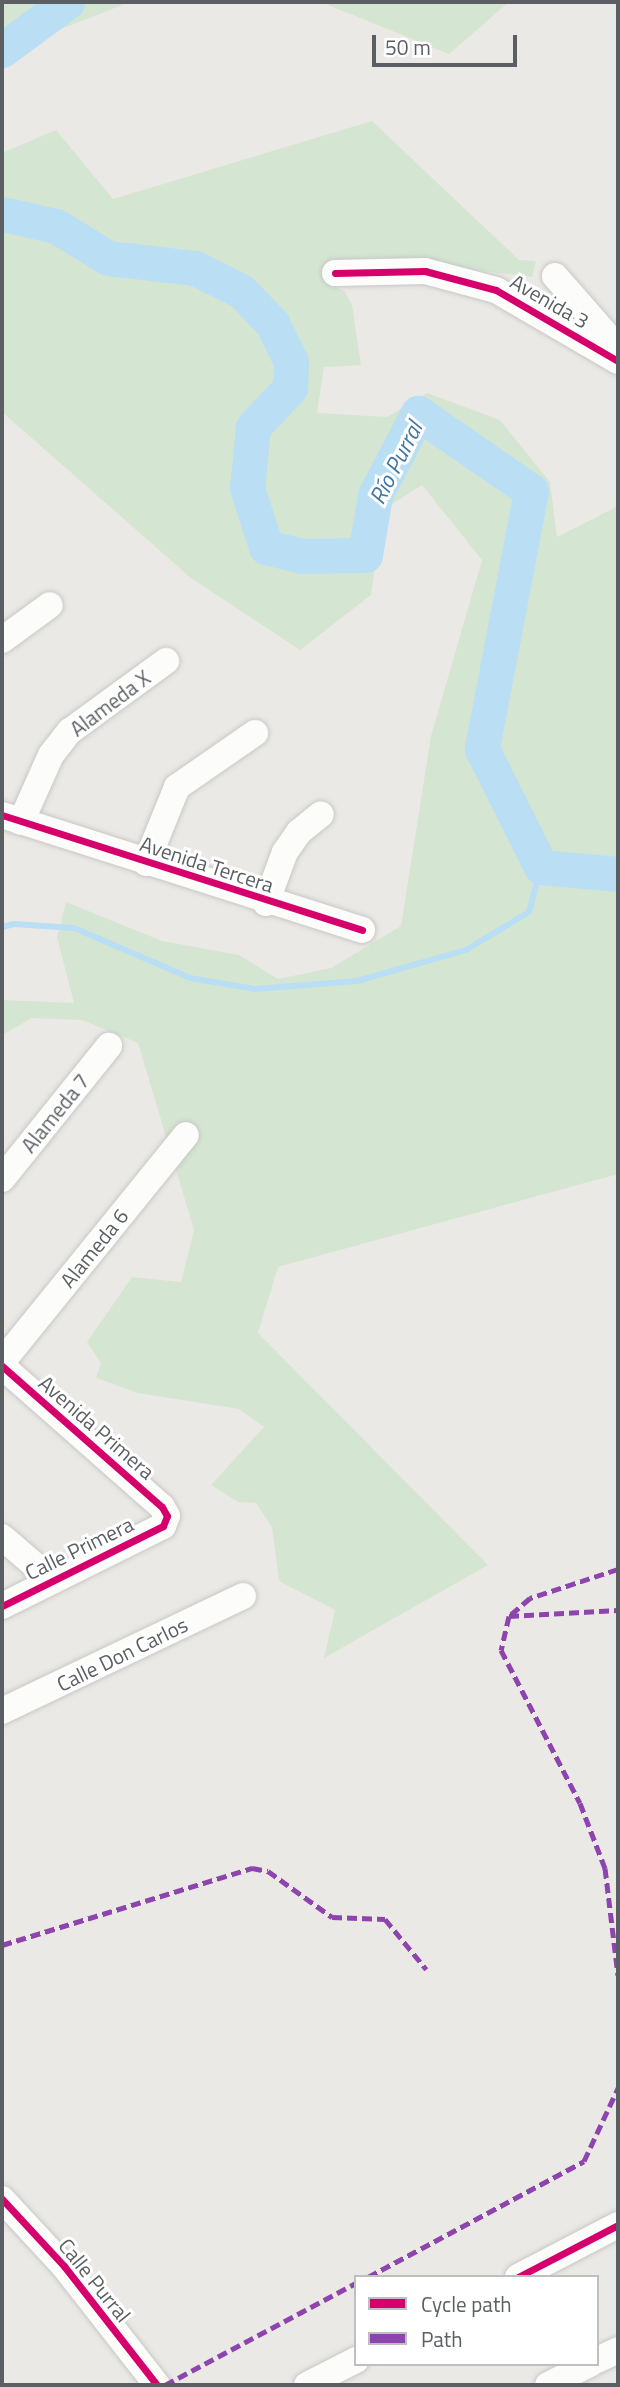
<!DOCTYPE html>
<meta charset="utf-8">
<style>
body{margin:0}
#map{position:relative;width:620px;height:2387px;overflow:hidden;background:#ebe9e5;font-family:"Titillium Web",sans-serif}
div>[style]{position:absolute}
.green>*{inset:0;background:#d4e6d1}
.stream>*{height:6px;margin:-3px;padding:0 3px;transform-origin:3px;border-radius:3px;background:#badef4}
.river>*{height:35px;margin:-17.5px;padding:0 17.5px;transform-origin:17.5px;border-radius:17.5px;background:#badef4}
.roads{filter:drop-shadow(0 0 2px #c7c8c7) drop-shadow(0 0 2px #c7c8c7)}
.minor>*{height:26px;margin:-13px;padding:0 13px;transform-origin:13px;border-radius:13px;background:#fcfcfb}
.quiet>*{height:5px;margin-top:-2.5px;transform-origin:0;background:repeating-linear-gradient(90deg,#8e44ad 0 10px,transparent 0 15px)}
.cycleway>*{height:7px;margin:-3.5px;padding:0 3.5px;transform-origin:3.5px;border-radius:3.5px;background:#d6006c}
span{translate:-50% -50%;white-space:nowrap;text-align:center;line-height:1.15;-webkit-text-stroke:6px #fff;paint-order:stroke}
.street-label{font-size:21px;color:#5b5f63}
.water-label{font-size:23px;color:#4076a4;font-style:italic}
.frame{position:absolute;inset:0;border:4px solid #5b5f63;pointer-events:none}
.legend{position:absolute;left:354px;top:2275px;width:245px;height:91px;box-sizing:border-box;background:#fff;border:2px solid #bdbfc1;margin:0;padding:9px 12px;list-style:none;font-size:21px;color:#5b5f63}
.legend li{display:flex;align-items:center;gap:14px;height:35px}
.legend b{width:35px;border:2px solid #bdbfc1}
.scale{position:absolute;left:372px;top:35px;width:145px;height:32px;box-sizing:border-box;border:4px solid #5b5f63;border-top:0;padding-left:9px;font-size:21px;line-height:24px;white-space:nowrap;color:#5b5f63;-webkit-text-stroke:5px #fff;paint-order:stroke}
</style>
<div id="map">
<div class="green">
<div style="clip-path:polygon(2px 2px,130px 2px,2px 52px)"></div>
<div style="clip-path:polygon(321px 2px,509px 2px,449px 54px)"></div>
<div style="clip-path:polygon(372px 121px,519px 260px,536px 261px,532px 277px,425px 264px,330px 284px,345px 292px,352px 305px,361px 365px,324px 367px,317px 413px,387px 417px,427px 393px,500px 420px,550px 482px,557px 537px,618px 506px,618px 1174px,278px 1267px,258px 1333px,488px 1565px,324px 1658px,335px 1610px,279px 1581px,272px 1527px,256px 1503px,238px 1502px,211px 1485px,264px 1427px,239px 1409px,138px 1393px,96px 1378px,101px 1363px,87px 1342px,132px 1277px,181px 1282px,194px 1230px,138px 1043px,82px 1020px,32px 1018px,2px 1035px,2px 1000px,74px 1003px,57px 937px,66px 902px,162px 941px,239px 955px,278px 979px,331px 968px,401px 926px,431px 736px,482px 560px,422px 485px,383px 510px,371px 595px,300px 650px,191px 578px,2px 412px,2px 153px,56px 130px,113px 199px)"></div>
</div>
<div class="stream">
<div style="left:2px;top:927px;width:12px;rotate:-14deg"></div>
<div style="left:14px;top:924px;width:60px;rotate:3.8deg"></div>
<div style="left:74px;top:928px;width:126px;rotate:23.3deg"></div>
<div style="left:190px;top:978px;width:66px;rotate:9.6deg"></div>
<div style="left:255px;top:989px;width:102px;rotate:-4.5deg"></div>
<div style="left:357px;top:981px;width:113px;rotate:-15.9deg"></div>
<div style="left:466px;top:950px;width:74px;rotate:-31.1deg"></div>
<div style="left:529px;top:912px;width:47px;rotate:-75.1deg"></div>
</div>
<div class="river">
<div style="left:2px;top:50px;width:81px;rotate:-36.4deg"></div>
<div style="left:2px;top:214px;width:55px;rotate:12.5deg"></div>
<div style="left:56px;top:226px;width:61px;rotate:31.6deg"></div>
<div style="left:108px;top:258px;width:88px;rotate:6.6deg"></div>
<div style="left:195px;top:268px;width:51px;rotate:26.6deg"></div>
<div style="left:241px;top:291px;width:45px;rotate:45.9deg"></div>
<div style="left:272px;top:323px;width:43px;rotate:64deg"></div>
<div style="left:291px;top:362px;width:26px;rotate:92deg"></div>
<div style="left:290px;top:388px;width:54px;rotate:133.5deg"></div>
<div style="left:253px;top:427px;width:61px;rotate:95.6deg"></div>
<div style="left:247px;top:488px;width:62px;rotate:72.1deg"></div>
<div style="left:266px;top:547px;width:36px;rotate:14deg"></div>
<div style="left:301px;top:556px;width:64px;rotate:-0.9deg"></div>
<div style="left:365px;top:555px;width:61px;rotate:-80.5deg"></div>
<div style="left:375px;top:495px;width:93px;rotate:-62.3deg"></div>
<div style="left:418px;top:413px;width:137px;rotate:34.6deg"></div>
<div style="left:531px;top:491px;width:263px;rotate:100.8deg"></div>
<div style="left:482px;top:749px;width:132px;rotate:63.4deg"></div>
<div style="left:541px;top:867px;width:77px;rotate:5.2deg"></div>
</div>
<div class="roads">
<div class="minor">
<div style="left:335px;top:273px;width:90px;rotate:-1.3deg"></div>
<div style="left:425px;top:271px;width:73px;rotate:15deg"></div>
<div style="left:496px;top:290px;width:141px;rotate:30.2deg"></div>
<div style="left:555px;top:276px;width:96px;rotate:48.8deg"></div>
<div style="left:2px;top:640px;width:59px;rotate:-36.1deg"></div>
<div style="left:2px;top:815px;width:378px;rotate:17.7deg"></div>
<div style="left:21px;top:822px;width:73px;rotate:-65.9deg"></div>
<div style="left:51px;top:755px;width:31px;rotate:-52deg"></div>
<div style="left:70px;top:731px;width:119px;rotate:-36.1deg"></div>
<div style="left:146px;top:863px;width:82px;rotate:-67.8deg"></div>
<div style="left:177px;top:787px;width:95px;rotate:-34.7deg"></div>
<div style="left:266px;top:903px;width:54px;rotate:-69.6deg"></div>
<div style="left:285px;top:852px;width:24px;rotate:-55deg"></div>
<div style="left:299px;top:832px;width:28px;rotate:-39deg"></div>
<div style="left:2px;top:1179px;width:171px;rotate:-51.2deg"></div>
<div style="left:2px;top:1362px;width:292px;rotate:-51deg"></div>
<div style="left:2px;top:1366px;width:213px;rotate:41.4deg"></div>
<div style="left:162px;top:1507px;width:10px;rotate:61deg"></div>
<div style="left:167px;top:1516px;width:11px;rotate:112deg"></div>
<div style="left:163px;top:1526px;width:180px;rotate:153.6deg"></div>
<div style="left:2px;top:1537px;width:67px;rotate:40.8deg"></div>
<div style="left:2px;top:1711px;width:267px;rotate:-25.5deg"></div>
<div style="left:2px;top:2199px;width:91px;rotate:47.2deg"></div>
<div style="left:64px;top:2266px;width:151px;rotate:52deg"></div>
<div style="left:518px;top:2277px;width:113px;rotate:-27.5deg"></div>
<div style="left:597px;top:2360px;width:23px;rotate:-25deg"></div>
<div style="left:307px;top:2385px;width:55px;rotate:-27deg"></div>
<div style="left:548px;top:2385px;width:47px;rotate:-26.6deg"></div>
</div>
</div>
<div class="quiet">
<div style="left:618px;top:1569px;width:93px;rotate:161.8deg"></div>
<div style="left:530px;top:1598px;width:28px;rotate:139deg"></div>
<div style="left:509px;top:1616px;width:35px;rotate:103deg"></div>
<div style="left:501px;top:1650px;width:172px;rotate:62.7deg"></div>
<div style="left:580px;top:1803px;width:70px;rotate:69deg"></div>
<div style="left:605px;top:1868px;width:108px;rotate:83.1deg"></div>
<div style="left:509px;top:1616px;width:109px;rotate:-3.2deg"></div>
<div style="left:2px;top:1945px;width:262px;rotate:-17.1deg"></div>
<div style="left:252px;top:1868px;width:16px;rotate:11deg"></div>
<div style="left:268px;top:1871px;width:79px;rotate:35.7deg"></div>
<div style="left:332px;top:1917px;width:53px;rotate:2.2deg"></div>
<div style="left:385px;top:1919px;width:65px;rotate:50.6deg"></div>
<div style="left:368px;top:2277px;width:245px;rotate:-28.2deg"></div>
<div style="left:584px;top:2161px;width:81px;rotate:-65deg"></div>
<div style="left:165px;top:2385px;width:217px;rotate:-28.1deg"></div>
</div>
<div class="cycleway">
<div style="left:335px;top:273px;width:90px;rotate:-1.3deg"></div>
<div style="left:425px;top:271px;width:73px;rotate:15deg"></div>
<div style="left:496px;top:290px;width:141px;rotate:30.2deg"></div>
<div style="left:2px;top:815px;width:378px;rotate:17.7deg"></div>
<div style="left:2px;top:1366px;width:213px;rotate:41.4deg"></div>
<div style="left:162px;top:1507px;width:10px;rotate:61deg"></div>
<div style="left:167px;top:1516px;width:11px;rotate:112deg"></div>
<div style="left:163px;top:1526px;width:180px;rotate:153.6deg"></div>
<div style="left:2px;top:2199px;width:91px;rotate:47.2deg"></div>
<div style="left:64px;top:2266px;width:151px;rotate:52deg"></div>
<div style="left:518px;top:2277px;width:113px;rotate:-27.5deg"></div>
</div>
<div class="street-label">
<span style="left:550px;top:301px;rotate:30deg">Avenida 3</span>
<span style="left:110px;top:703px;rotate:-37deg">Alameda X</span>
<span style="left:207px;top:864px;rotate:18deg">Avenida Tercera</span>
<span style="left:55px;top:1113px;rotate:-51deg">Alameda 7</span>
<span style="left:94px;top:1248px;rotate:-51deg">Alameda 6</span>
<span style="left:97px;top:1427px;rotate:41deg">Avenida Primera</span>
<span style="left:79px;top:1548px;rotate:-26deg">Calle Primera</span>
<span style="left:122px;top:1654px;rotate:-26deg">Calle Don Carlos</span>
<span style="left:95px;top:2280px;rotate:51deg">Calle Purral</span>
</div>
<div class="water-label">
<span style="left:396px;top:463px;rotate:-63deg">Río Purral</span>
</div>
<div class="frame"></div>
<ul class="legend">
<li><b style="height:9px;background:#d6006c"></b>Cycle path</li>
<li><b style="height:9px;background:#8e44ad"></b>Path</li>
</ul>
<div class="scale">50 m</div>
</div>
